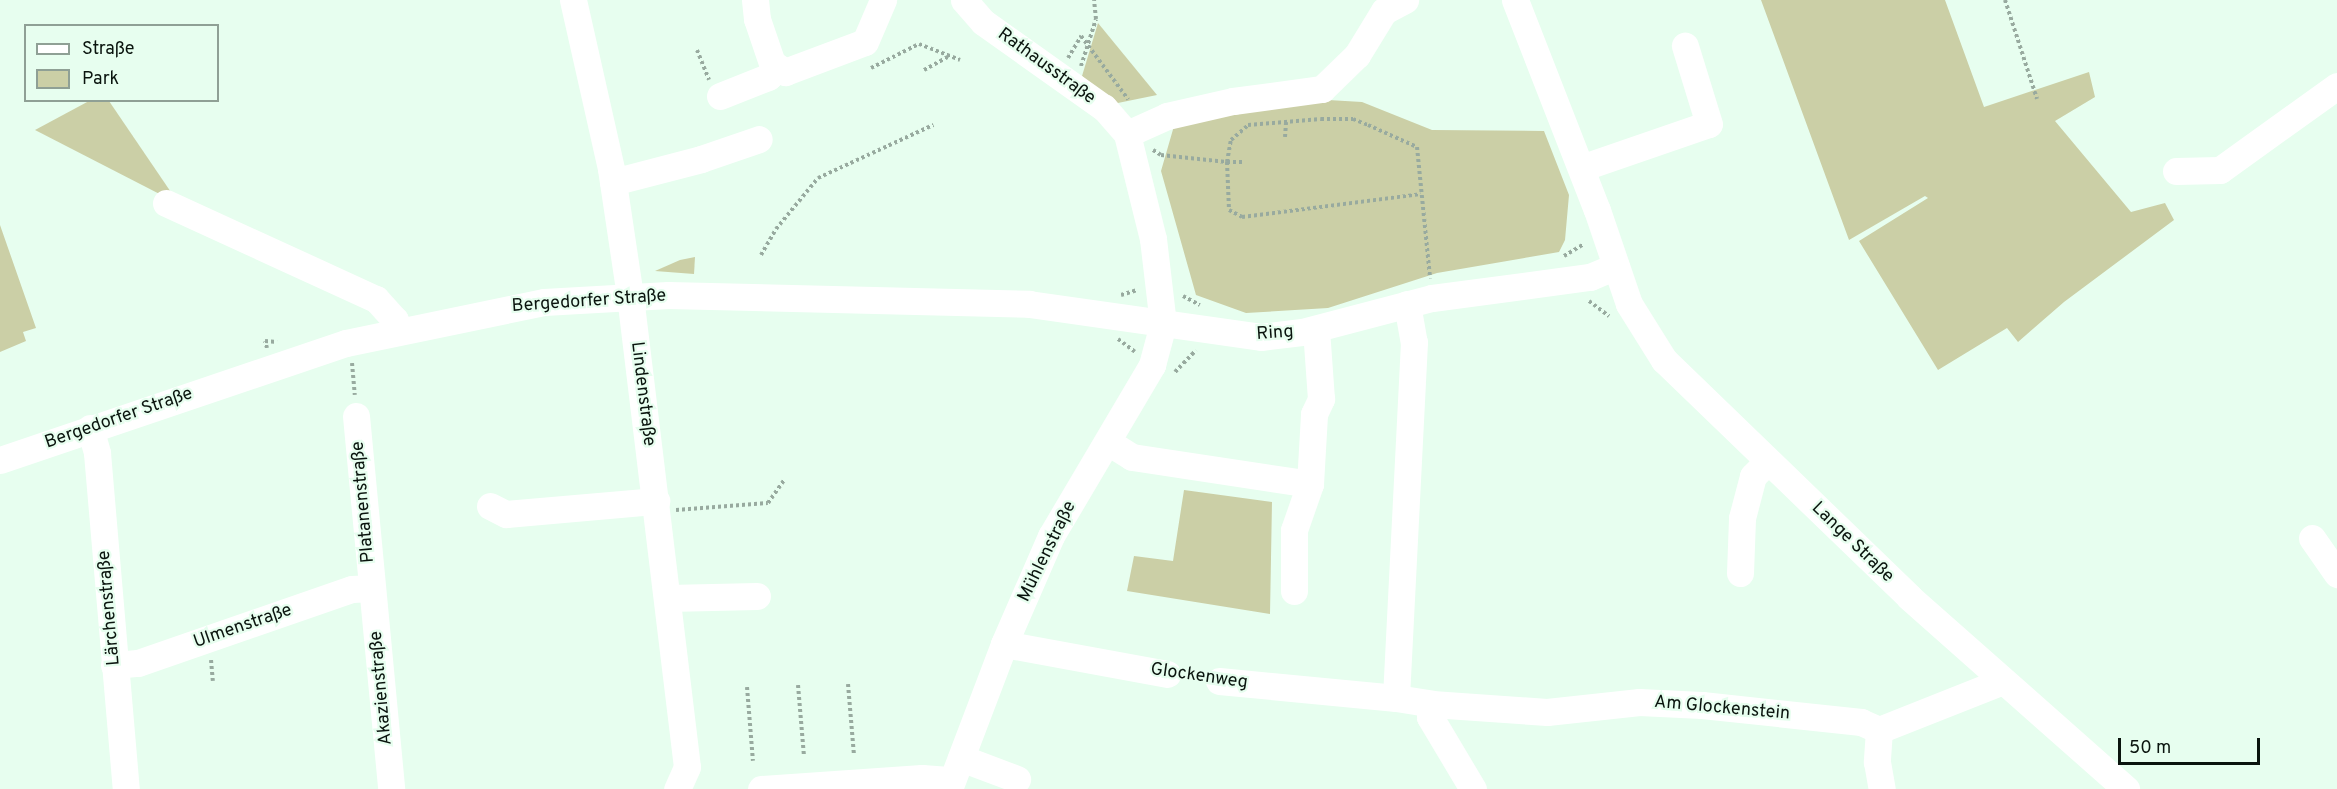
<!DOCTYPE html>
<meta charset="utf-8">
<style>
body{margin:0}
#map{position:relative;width:2337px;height:789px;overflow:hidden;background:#e7feef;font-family:Overpass,sans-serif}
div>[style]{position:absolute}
.green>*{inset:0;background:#cbcfa6}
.path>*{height:4px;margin-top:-2px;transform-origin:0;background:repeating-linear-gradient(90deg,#98aa9f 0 3px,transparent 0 6px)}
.minor>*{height:27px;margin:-13.5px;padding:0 13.5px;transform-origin:13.5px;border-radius:13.5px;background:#fff}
span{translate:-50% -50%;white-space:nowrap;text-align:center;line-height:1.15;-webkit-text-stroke:4.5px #e7feef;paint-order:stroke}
.street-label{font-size:18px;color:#0a140e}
.legend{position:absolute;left:24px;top:24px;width:195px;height:78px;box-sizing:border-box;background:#e7feef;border:2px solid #8fa095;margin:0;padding:8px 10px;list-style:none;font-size:18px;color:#0a140e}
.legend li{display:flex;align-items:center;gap:12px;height:30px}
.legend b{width:30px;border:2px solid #8fa095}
.scale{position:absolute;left:2118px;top:738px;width:142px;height:27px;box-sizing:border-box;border:3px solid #0a140e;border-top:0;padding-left:8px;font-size:18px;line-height:21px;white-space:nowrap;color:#0a140e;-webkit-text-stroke:4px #e7feef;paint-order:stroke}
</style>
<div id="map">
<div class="green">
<div style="clip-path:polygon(1761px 0,1945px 0,1984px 107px,2089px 72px,2095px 97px,2055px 121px,2131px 212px,2165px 203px,2174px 220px,2064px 302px,2018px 342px,2007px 328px,1938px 370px,1859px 241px,1928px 198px,1925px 196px,1849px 240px)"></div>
<div style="clip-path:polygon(1098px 23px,1157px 95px,1108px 105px,1082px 76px)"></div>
<div style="clip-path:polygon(1328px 100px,1362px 102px,1432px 130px,1544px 131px,1569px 195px,1565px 240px,1559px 252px,1437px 273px,1328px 308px,1246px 313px,1196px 295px,1161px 171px,1174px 126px,1236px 111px)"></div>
<div style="clip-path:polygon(89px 101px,109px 101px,179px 204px,35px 130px)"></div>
<div style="clip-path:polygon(0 225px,36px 328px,23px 332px,26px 341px,0 352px)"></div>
<div style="clip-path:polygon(695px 257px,694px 274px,655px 271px,680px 260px)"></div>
<div style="clip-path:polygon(1184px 490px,1272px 502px,1270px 614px,1127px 591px,1134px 556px,1173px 561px)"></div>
</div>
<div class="path">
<div style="left:2005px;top:0;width:104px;rotate:72.1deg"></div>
<div style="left:697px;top:50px;width:32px;rotate:68deg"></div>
<div style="left:1068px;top:58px;width:26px;rotate:-59deg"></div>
<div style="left:1081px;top:36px;width:79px;rotate:53.3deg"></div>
<div style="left:1081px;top:66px;width:49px;rotate:-72.3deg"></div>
<div style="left:1096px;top:19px;width:19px;rotate:-96deg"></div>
<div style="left:871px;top:68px;width:54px;rotate:-26.6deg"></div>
<div style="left:919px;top:44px;width:44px;rotate:21.3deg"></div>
<div style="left:924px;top:70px;width:29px;rotate:-29deg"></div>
<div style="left:1285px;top:137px;width:15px;rotate:-86deg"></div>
<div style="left:1153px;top:150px;width:9px;rotate:32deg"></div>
<div style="left:1161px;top:155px;width:66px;rotate:6.1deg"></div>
<div style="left:1227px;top:162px;width:22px;rotate:-80deg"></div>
<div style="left:1231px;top:140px;width:23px;rotate:-41deg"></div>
<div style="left:1248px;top:125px;width:73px;rotate:-4.7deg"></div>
<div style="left:1321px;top:119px;width:32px"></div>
<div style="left:1353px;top:119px;width:16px;rotate:22deg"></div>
<div style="left:1368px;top:125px;width:54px;rotate:24.2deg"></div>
<div style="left:1417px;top:147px;width:132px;rotate:84.3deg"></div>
<div style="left:1242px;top:162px;width:15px;rotate:180deg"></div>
<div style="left:1227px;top:162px;width:48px;rotate:87.6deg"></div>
<div style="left:1229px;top:210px;width:15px;rotate:28deg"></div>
<div style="left:1242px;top:217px;width:180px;rotate:-7.3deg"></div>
<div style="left:761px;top:255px;width:30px;rotate:-60deg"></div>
<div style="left:776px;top:229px;width:66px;rotate:-50.5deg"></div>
<div style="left:818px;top:178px;width:127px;rotate:-24.7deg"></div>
<div style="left:1564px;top:256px;width:23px;rotate:-31deg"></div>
<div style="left:1121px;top:295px;width:17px;rotate:-17deg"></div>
<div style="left:1183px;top:296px;width:19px;rotate:28deg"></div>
<div style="left:1589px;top:301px;width:25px;rotate:37deg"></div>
<div style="left:1118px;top:339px;width:21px;rotate:37deg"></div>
<div style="left:267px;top:348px;width:7px;rotate:-106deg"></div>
<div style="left:265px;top:341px;width:12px;rotate:5deg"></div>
<div style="left:352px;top:363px;width:32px;rotate:85deg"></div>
<div style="left:1175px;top:372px;width:30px;rotate:-46deg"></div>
<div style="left:676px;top:510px;width:92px;rotate:-4.4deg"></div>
<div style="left:768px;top:503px;width:28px;rotate:-55deg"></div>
<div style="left:211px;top:660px;width:21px;rotate:85deg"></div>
<div style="left:848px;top:684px;width:71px;rotate:85.2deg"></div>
<div style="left:798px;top:685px;width:71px;rotate:85.2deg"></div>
<div style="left:747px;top:687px;width:74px;rotate:85.4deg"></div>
</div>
<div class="minor">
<div style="left:573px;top:0;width:173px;rotate:77.3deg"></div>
<div style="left:611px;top:169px;width:128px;rotate:81.5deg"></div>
<div style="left:630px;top:296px;width:474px;rotate:83.1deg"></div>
<div style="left:687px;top:767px;width:24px;rotate:114deg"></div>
<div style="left:755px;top:0;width:19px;rotate:84deg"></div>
<div style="left:757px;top:19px;width:46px;rotate:71.2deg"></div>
<div style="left:772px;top:63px;width:16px;rotate:35deg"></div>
<div style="left:785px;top:72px;width:85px;rotate:-20.6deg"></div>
<div style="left:865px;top:42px;width:46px;rotate:-66.8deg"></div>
<div style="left:1515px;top:0;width:225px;rotate:68.7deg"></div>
<div style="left:1597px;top:210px;width:99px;rotate:71.2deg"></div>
<div style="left:1629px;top:304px;width:66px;rotate:58deg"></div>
<div style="left:1664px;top:360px;width:341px;rotate:44deg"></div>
<div style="left:1909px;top:597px;width:290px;rotate:41.5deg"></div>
<div style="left:720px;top:96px;width:52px;rotate:-21.6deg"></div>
<div style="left:768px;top:77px;width:13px;rotate:-39deg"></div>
<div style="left:1127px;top:134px;width:44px;rotate:-24.2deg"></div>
<div style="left:1167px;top:116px;width:68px;rotate:-12.8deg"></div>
<div style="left:1233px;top:101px;width:90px;rotate:-7.7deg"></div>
<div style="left:1322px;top:89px;width:49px;rotate:-44.2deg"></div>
<div style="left:1357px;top:55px;width:52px;rotate:-58.5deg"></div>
<div style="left:1384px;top:11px;width:24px;rotate:-28deg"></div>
<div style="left:1581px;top:168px;width:135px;rotate:-19deg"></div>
<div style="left:1709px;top:124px;width:82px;rotate:-107.1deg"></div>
<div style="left:2176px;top:171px;width:44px;rotate:-1.3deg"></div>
<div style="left:2220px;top:170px;width:144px;rotate:-35.7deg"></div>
<div style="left:613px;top:182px;width:91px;rotate:-14.6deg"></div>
<div style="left:701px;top:159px;width:61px;rotate:-19deg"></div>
<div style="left:166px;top:203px;width:231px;rotate:24.6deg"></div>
<div style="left:376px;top:299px;width:28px;rotate:48deg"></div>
<div style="left:395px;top:320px;width:10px;rotate:73deg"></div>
<div style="left:1407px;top:304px;width:39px;rotate:80deg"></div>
<div style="left:1414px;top:342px;width:356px;rotate:92.9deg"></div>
<div style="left:1396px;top:698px;width:36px;rotate:9deg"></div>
<div style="left:1432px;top:704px;width:115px;rotate:4deg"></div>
<div style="left:1547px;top:712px;width:93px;rotate:-6.2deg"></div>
<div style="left:1639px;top:702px;width:63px;rotate:2.7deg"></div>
<div style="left:1702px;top:705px;width:160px;rotate:6.1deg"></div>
<div style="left:1861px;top:722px;width:20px;rotate:24deg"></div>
<div style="left:1879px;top:730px;width:130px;rotate:-21.6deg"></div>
<div style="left:356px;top:416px;width:375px;rotate:84.6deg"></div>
<div style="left:90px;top:428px;width:26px;rotate:74deg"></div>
<div style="left:97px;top:453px;width:337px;rotate:85.1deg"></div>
<div style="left:1108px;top:442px;width:28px;rotate:32deg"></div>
<div style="left:1132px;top:457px;width:180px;rotate:8.6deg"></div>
<div style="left:0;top:460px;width:365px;rotate:-18.7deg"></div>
<div style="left:346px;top:343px;width:202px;rotate:-11.7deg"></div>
<div style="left:544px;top:302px;width:124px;rotate:-3.2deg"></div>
<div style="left:668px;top:295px;width:361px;rotate:1.4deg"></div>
<div style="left:1029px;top:304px;width:234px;rotate:8.1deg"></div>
<div style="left:1261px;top:337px;width:41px;rotate:-7deg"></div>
<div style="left:1302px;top:332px;width:134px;rotate:-14.7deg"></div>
<div style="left:1432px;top:298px;width:159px;rotate:-7.6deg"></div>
<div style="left:1590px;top:277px;width:28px;rotate:-23deg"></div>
<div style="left:490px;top:506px;width:18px;rotate:27deg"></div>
<div style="left:506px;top:514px;width:151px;rotate:-5deg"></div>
<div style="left:2312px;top:538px;width:44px;rotate:55.2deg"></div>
<div style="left:1740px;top:573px;width:55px;rotate:-87.9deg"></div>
<div style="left:1742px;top:518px;width:43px;rotate:-75.3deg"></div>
<div style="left:1753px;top:476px;width:20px;rotate:-45deg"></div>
<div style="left:1294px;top:591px;width:61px;rotate:-90deg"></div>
<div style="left:1294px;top:530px;width:49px;rotate:-70.8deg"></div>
<div style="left:1310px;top:484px;width:70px;rotate:-86.7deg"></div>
<div style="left:1314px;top:414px;width:17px;rotate:-65deg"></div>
<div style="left:1321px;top:399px;width:70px;rotate:-94.1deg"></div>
<div style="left:668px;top:598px;width:89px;rotate:-1.3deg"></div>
<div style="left:1004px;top:644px;width:166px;rotate:10.4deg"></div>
<div style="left:114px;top:665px;width:24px;rotate:-5deg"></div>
<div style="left:138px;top:663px;width:226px;rotate:-19.1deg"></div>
<div style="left:352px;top:589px;width:20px;rotate:-3deg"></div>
<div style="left:1219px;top:681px;width:178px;rotate:5.5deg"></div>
<div style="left:1432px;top:704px;width:13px;rotate:99deg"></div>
<div style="left:1430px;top:717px;width:84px;rotate:59.2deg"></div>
<div style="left:1879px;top:730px;width:32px;rotate:94deg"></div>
<div style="left:1877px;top:762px;width:27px;rotate:80deg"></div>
<div style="left:961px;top:758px;width:60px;rotate:20.6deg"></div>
<div style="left:761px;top:789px;width:161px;rotate:-3.9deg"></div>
<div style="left:922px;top:778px;width:30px;rotate:4deg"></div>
<div style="left:949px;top:789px;width:155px;rotate:-69.2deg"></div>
<div style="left:1004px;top:644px;width:118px;rotate:-66.5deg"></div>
<div style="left:1051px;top:536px;width:199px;rotate:-59.4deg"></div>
<div style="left:1152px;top:365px;width:42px;rotate:-75deg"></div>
<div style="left:1163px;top:324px;width:86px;rotate:-96.7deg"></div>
<div style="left:1153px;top:239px;width:108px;rotate:-103.9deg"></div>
<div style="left:1127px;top:134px;width:35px;rotate:-131deg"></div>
<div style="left:1104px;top:108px;width:148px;rotate:-144.6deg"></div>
<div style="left:983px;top:22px;width:29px;rotate:-131deg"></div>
</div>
<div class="street-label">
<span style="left:1046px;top:67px;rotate:36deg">Rathausstraße</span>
<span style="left:589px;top:302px;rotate:-4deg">Bergedorfer Straße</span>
<span style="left:1275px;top:334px;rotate:-4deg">Ring</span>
<span style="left:642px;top:394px;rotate:83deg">Lindenstraße</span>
<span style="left:119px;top:419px;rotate:-19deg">Bergedorfer Straße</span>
<span style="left:364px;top:502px;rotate:-95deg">Platanenstraße</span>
<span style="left:1852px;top:543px;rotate:44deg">Lange Straße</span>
<span style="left:1048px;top:552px;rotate:-64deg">Mühlenstraße</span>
<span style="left:110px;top:608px;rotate:-95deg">Lärchenstraße</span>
<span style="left:243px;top:627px;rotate:-19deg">Ulmenstraße</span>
<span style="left:1199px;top:677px;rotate:8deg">Glockenweg</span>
<span style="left:382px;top:688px;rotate:-95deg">Akazienstraße</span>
<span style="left:1722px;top:709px;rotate:5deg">Am Glockenstein</span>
</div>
<ul class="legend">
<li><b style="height:8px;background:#fff"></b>Straße</li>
<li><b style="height:16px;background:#cbcfa6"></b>Park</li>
</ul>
<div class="scale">50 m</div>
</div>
